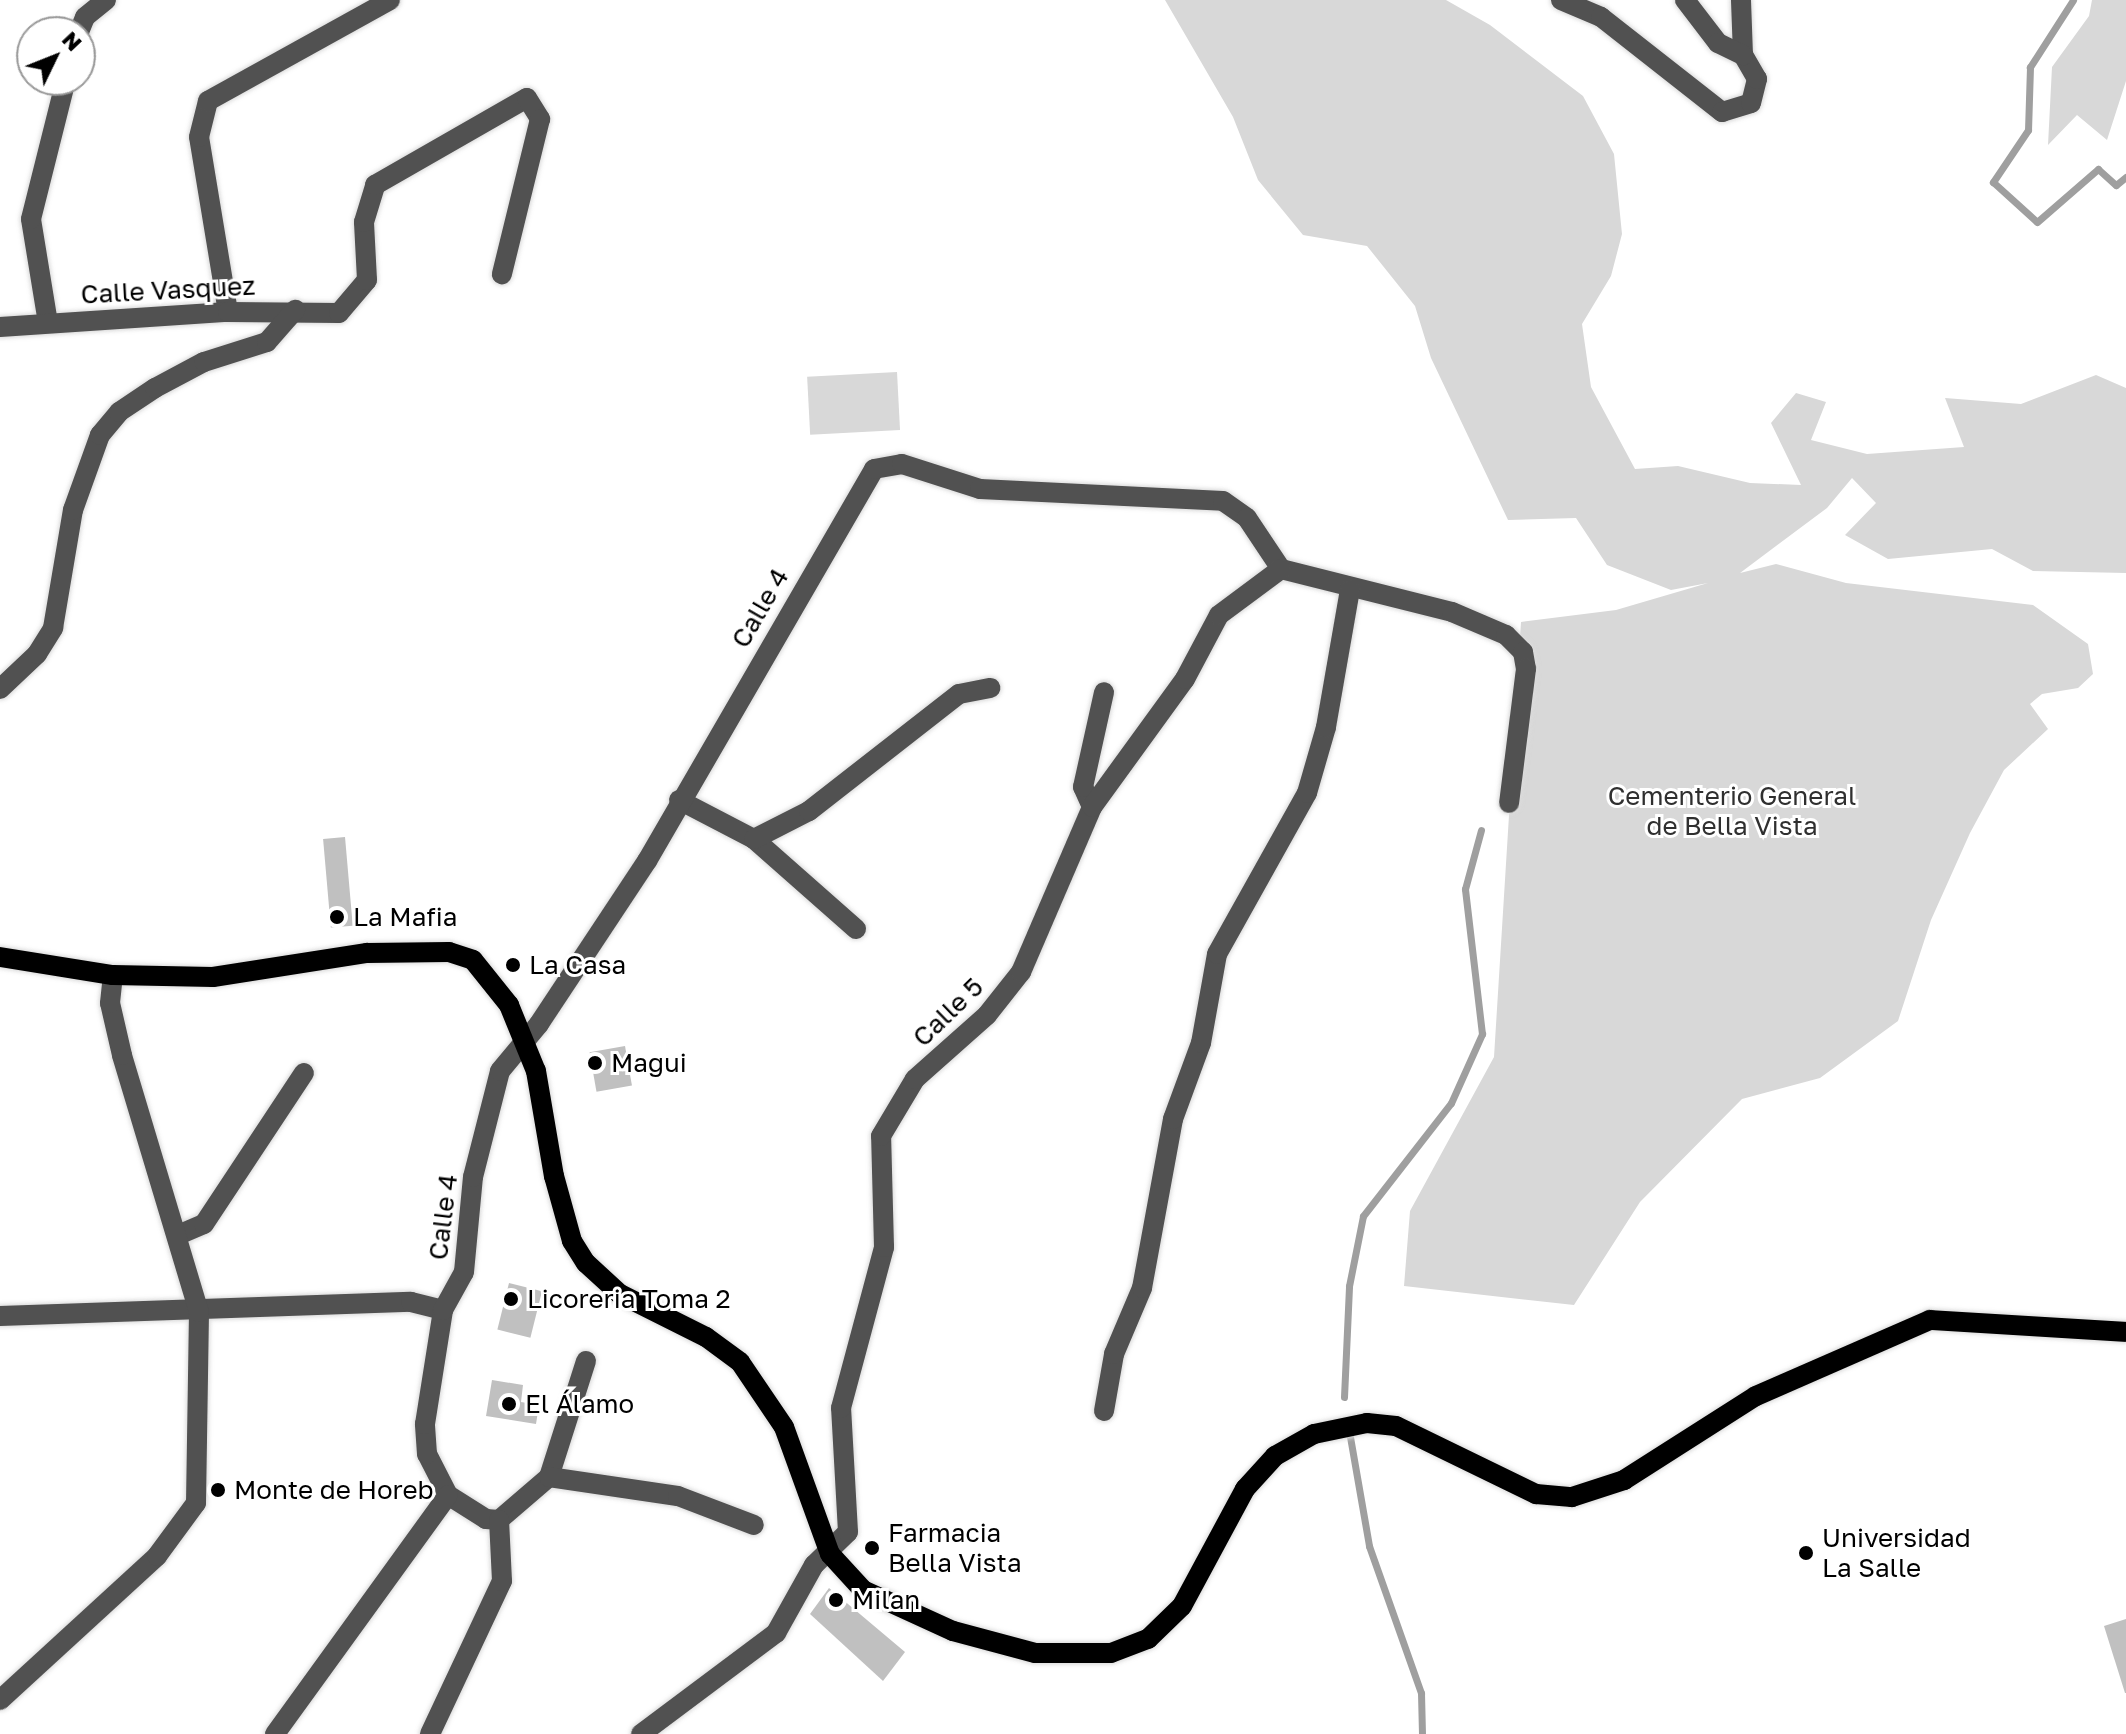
<!DOCTYPE html>
<meta charset="utf-8">
<style>
body{margin:0}
#map{position:relative;width:2126px;height:1734px;overflow:hidden;background:#fff;font-family:"Golos Text",sans-serif}
div>[style]{position:absolute}
.green>*{inset:0;background:#d8d8d8;transform-origin:0 0}
.stream>*{height:7px;margin:-3.5px;padding:0 3.5px;transform-origin:3.5px;border-radius:3.5px;background:#9f9f9f}
.building>*{inset:0;background:#c0c0c0;transform-origin:0 0}
.roads{filter:drop-shadow(0 0 2px #dbdbdb) drop-shadow(0 0 2px #dbdbdb)}
.minor>*{height:20px;margin:-10px;padding:0 10px;transform-origin:10px;border-radius:10px;background:#515151}
.major>*{height:20px;margin:-10px;padding:0 10px;transform-origin:10px;border-radius:10px;background:#000}
.dots>*{width:22px;height:22px;translate:-50% -50%;box-sizing:border-box;border:4px solid #fff;border-radius:50%}
span{translate:-50% -50%;white-space:nowrap;text-align:center;line-height:1.15;-webkit-text-stroke:6px #fff;paint-order:stroke}
.street-label{font-size:26px;color:#000}
.park-label{font-size:26px;color:#2f2f2f}
.poi-label{font-size:26px;color:#000}
.left{translate:0 -50%;text-align:left}
.north{position:absolute;left:16px;top:16px;width:80px;height:80px;box-sizing:border-box;background:#fff;border:2px solid #999;border-radius:50%;rotate:47deg;font-size:22px;font-weight:700;line-height:32px;text-align:center;color:#000}
.north::after{content:'';display:block;margin:auto;width:28px;height:36px;background:#000;clip-path:polygon(50% 0,100% 100%,50% 72%,0 100%)}
</style>
<div id="map">
<div class="green">
<div style="clip-path:polygon(1165px 0,1446px 0,1490px 25px,1583px 96px,1614px 154px,1622px 234px,1611px 276px,1582px 324px,1591px 387px,1635px 469px,1678px 466px,1750px 483px,1801px 485px,1771px 423px,1796px 393px,1826px 402px,1811px 440px,1867px 454px,1964px 447px,1945px 398px,2021px 404px,2096px 375px,2126px 388px,2126px 573px,2033px 571px,1992px 549px,1888px 559px,1845px 535px,1876px 503px,1852px 478px,1827px 508px,1740px 573px,1776px 564px,1846px 583px,2033px 605px,2088px 644px,2093px 674px,2078px 688px,2042px 694px,2030px 704px,2048px 729px,2004px 770px,1970px 833px,1931px 920px,1898px 1021px,1820px 1078px,1742px 1099px,1640px 1202px,1574px 1305px,1404px 1286px,1410px 1211px,1494px 1057px,1521px 622px,1616px 610px,1708px 583px,1671px 590px,1607px 565px,1576px 518px,1508px 520px,1431px 358px,1415px 306px,1367px 246px,1303px 235px,1258px 180px,1233px 117px)"></div>
<div style="clip-path:polygon(2092px 0,2126px 0,2126px 81px,2107px 140px,2077px 115px,2048px 145px,2052px 67px,2089px 16px)"></div>
<div style="left:897px;top:372px;width:58px;height:90px;rotate:87deg"></div>
</div>
<div class="stream">
<div style="left:2073px;top:0;width:80px;rotate:122.7deg"></div>
<div style="left:2030px;top:67px;width:63px;rotate:91.8deg"></div>
<div style="left:2028px;top:130px;width:63px;rotate:123.9deg"></div>
<div style="left:1993px;top:182px;width:59px;rotate:42.3deg"></div>
<div style="left:2037px;top:222px;width:81px;rotate:-41deg"></div>
<div style="left:2098px;top:169px;width:24px;rotate:42deg"></div>
<div style="left:2116px;top:185px;width:13px;rotate:-39deg"></div>
<div style="left:1344px;top:1397px;width:111px;rotate:-87.4deg"></div>
<div style="left:1349px;top:1286px;width:71px;rotate:-78.7deg"></div>
<div style="left:1363px;top:1216px;width:143px;rotate:-52.1deg"></div>
<div style="left:1451px;top:1103px;width:76px;rotate:-65.8deg"></div>
<div style="left:1482px;top:1034px;width:146px;rotate:-96.7deg"></div>
<div style="left:1465px;top:889px;width:61px;rotate:-74.8deg"></div>
<div style="left:1349px;top:1431px;width:117px;rotate:80.1deg"></div>
<div style="left:1369px;top:1546px;width:156px;rotate:70.5deg"></div>
<div style="left:1421px;top:1693px;width:41px;rotate:88.6deg"></div>
</div>
<div class="building">
<div style="left:345px;top:837px;width:89px;height:22px;rotate:85deg"></div>
<div style="left:625px;top:1046px;width:40px;height:36px;rotate:80deg"></div>
<div style="left:509px;top:1283px;width:34px;height:48px;rotate:14deg"></div>
<div style="clip-path:polygon(492px 1380px,523px 1385px,521px 1402px,539px 1405px,536px 1424px,486px 1416px)"></div>
<div style="clip-path:polygon(829px 1588px,905px 1652px,883px 1681px,810px 1614px)"></div>
<div style="clip-path:polygon(2126px 1619px,2126px 1693px,2125px 1693px,2104px 1626px)"></div>
</div>
<div class="roads">
<div class="minor">
<div style="left:1561px;top:0;width:43px;rotate:23deg"></div>
<div style="left:1601px;top:17px;width:154px;rotate:38.1deg"></div>
<div style="left:1722px;top:112px;width:30px;rotate:-17deg"></div>
<div style="left:1751px;top:103px;width:25px;rotate:-76deg"></div>
<div style="left:1757px;top:79px;width:28px;rotate:-120deg"></div>
<div style="left:1743px;top:55px;width:55px;rotate:-92.1deg"></div>
<div style="left:1685px;top:0;width:54px;rotate:52.5deg"></div>
<div style="left:1718px;top:43px;width:28px;rotate:26deg"></div>
<div style="left:79px;top:32px;width:16px;rotate:-68deg"></div>
<div style="left:85px;top:17px;width:27px;rotate:-39deg"></div>
<div style="left:228px;top:312px;width:177px;rotate:-99.4deg"></div>
<div style="left:199px;top:137px;width:37px;rotate:-76deg"></div>
<div style="left:208px;top:101px;width:208px;rotate:-29deg"></div>
<div style="left:48px;top:323px;width:105px;rotate:-99.3deg"></div>
<div style="left:31px;top:219px;width:143px;rotate:-75.9deg"></div>
<div style="left:0;top:327px;width:228px;rotate:-3.8deg"></div>
<div style="left:228px;top:312px;width:111px;rotate:0.5deg"></div>
<div style="left:339px;top:313px;width:43px;rotate:-49.7deg"></div>
<div style="left:367px;top:280px;width:58px;rotate:-93deg"></div>
<div style="left:364px;top:222px;width:39px;rotate:-73deg"></div>
<div style="left:375px;top:185px;width:175px;rotate:-29.8deg"></div>
<div style="left:527px;top:98px;width:25px;rotate:58deg"></div>
<div style="left:540px;top:119px;width:160px;rotate:103.8deg"></div>
<div style="left:0;top:689px;width:51px;rotate:-43.4deg"></div>
<div style="left:37px;top:654px;width:31px;rotate:-58deg"></div>
<div style="left:53px;top:628px;width:120px;rotate:-80.4deg"></div>
<div style="left:73px;top:510px;width:80px;rotate:-70.2deg"></div>
<div style="left:100px;top:435px;width:30px;rotate:-50deg"></div>
<div style="left:119px;top:412px;width:43px;rotate:-33.7deg"></div>
<div style="left:155px;top:388px;width:55px;rotate:-28deg"></div>
<div style="left:204px;top:362px;width:66px;rotate:-17.6deg"></div>
<div style="left:267px;top:342px;width:43px;rotate:-48.8deg"></div>
<div style="left:679px;top:800px;width:85px;rotate:27.5deg"></div>
<div style="left:754px;top:839px;width:136px;rotate:41.4deg"></div>
<div style="left:1092px;top:807px;width:22px;rotate:-114deg"></div>
<div style="left:1083px;top:787px;width:97px;rotate:-77.5deg"></div>
<div style="left:754px;top:839px;width:62px;rotate:-27deg"></div>
<div style="left:809px;top:811px;width:190px;rotate:-38deg"></div>
<div style="left:959px;top:694px;width:32px;rotate:-11deg"></div>
<div style="left:178px;top:1235px;width:28px;rotate:-23deg"></div>
<div style="left:204px;top:1224px;width:181px;rotate:-56.5deg"></div>
<div style="left:0;top:1316px;width:411px;rotate:-2deg"></div>
<div style="left:411px;top:1302px;width:33px;rotate:14deg"></div>
<div style="left:586px;top:1361px;width:122px;rotate:107.7deg"></div>
<div style="left:549px;top:1477px;width:66px;rotate:139.3deg"></div>
<div style="left:499px;top:1520px;width:13px;rotate:-176deg"></div>
<div style="left:486px;top:1519px;width:45px;rotate:-147.7deg"></div>
<div style="left:448px;top:1495px;width:46px;rotate:-117.1deg"></div>
<div style="left:427px;top:1454px;width:30px;rotate:-94deg"></div>
<div style="left:425px;top:1424px;width:115px;rotate:-81deg"></div>
<div style="left:443px;top:1310px;width:43px;rotate:-61.1deg"></div>
<div style="left:464px;top:1272px;width:95px;rotate:-84.6deg"></div>
<div style="left:473px;top:1177px;width:109px;rotate:-75.7deg"></div>
<div style="left:500px;top:1071px;width:61px;rotate:-50.3deg"></div>
<div style="left:539px;top:1024px;width:196px;rotate:-56.5deg"></div>
<div style="left:647px;top:861px;width:453px;rotate:-59.9deg"></div>
<div style="left:874px;top:469px;width:28px;rotate:-10deg"></div>
<div style="left:902px;top:464px;width:82px;rotate:17.8deg"></div>
<div style="left:980px;top:489px;width:243px;rotate:2.8deg"></div>
<div style="left:1223px;top:501px;width:29px;rotate:35deg"></div>
<div style="left:1247px;top:518px;width:61px;rotate:56.3deg"></div>
<div style="left:1281px;top:569px;width:176px;rotate:14.1deg"></div>
<div style="left:1452px;top:612px;width:59px;rotate:23.1deg"></div>
<div style="left:1506px;top:635px;width:24px;rotate:45deg"></div>
<div style="left:1523px;top:652px;width:17px;rotate:80deg"></div>
<div style="left:1526px;top:669px;width:135px;rotate:97.2deg"></div>
<div style="left:1104px;top:1411px;width:58px;rotate:-80deg"></div>
<div style="left:1114px;top:1354px;width:72px;rotate:-67deg"></div>
<div style="left:1142px;top:1288px;width:172px;rotate:-79.6deg"></div>
<div style="left:1173px;top:1119px;width:81px;rotate:-69.8deg"></div>
<div style="left:1201px;top:1043px;width:90px;rotate:-79.8deg"></div>
<div style="left:1217px;top:954px;width:184px;rotate:-60.8deg"></div>
<div style="left:1307px;top:793px;width:69px;rotate:-73.9deg"></div>
<div style="left:1326px;top:727px;width:139px;rotate:-80.1deg"></div>
<div style="left:549px;top:1477px;width:130px;rotate:8.4deg"></div>
<div style="left:678px;top:1496px;width:81px;rotate:20.9deg"></div>
<div style="left:0;top:1700px;width:213px;rotate:-42.5deg"></div>
<div style="left:157px;top:1556px;width:66px;rotate:-53.7deg"></div>
<div style="left:196px;top:1503px;width:191px;rotate:-89.1deg"></div>
<div style="left:199px;top:1312px;width:268px;rotate:-106.7deg"></div>
<div style="left:122px;top:1055px;width:53px;rotate:-103deg"></div>
<div style="left:110px;top:1003px;width:28px;rotate:-84deg"></div>
<div style="left:275px;top:1734px;width:295px;rotate:-54.1deg"></div>
<div style="left:430px;top:1734px;width:169px;rotate:-64.8deg"></div>
<div style="left:502px;top:1581px;width:61px;rotate:-92.8deg"></div>
<div style="left:641px;top:1734px;width:169px;rotate:-36.8deg"></div>
<div style="left:776px;top:1633px;width:78px;rotate:-60.8deg"></div>
<div style="left:814px;top:1565px;width:47px;rotate:-44.1deg"></div>
<div style="left:848px;top:1532px;width:124px;rotate:-93.2deg"></div>
<div style="left:841px;top:1408px;width:167px;rotate:-75deg"></div>
<div style="left:884px;top:1247px;width:111px;rotate:-91.5deg"></div>
<div style="left:881px;top:1136px;width:66px;rotate:-59.2deg"></div>
<div style="left:915px;top:1079px;width:96px;rotate:-41.6deg"></div>
<div style="left:987px;top:1015px;width:55px;rotate:-51.7deg"></div>
<div style="left:1021px;top:972px;width:180px;rotate:-66.7deg"></div>
<div style="left:1092px;top:807px;width:158px;rotate:-54deg"></div>
<div style="left:1185px;top:679px;width:72px;rotate:-62deg"></div>
<div style="left:1219px;top:615px;width:77px;rotate:-36.6deg"></div>
</div>
<div class="major">
<div style="left:0;top:957px;width:114px;rotate:9.1deg"></div>
<div style="left:113px;top:975px;width:100px;rotate:1.1deg"></div>
<div style="left:213px;top:977px;width:156px;rotate:-8.9deg"></div>
<div style="left:367px;top:953px;width:82px;rotate:-0.7deg"></div>
<div style="left:449px;top:952px;width:25px;rotate:18deg"></div>
<div style="left:473px;top:960px;width:58px;rotate:51.3deg"></div>
<div style="left:509px;top:1005px;width:71px;rotate:67.8deg"></div>
<div style="left:536px;top:1071px;width:107px;rotate:80.3deg"></div>
<div style="left:554px;top:1176px;width:67px;rotate:74.5deg"></div>
<div style="left:572px;top:1241px;width:26px;rotate:58deg"></div>
<div style="left:586px;top:1263px;width:46px;rotate:42.4deg"></div>
<div style="left:620px;top:1294px;width:96px;rotate:26.6deg"></div>
<div style="left:706px;top:1337px;width:42px;rotate:36.3deg"></div>
<div style="left:740px;top:1362px;width:78px;rotate:55.9deg"></div>
<div style="left:784px;top:1427px;width:135px;rotate:70.1deg"></div>
<div style="left:830px;top:1554px;width:49px;rotate:47.5deg"></div>
<div style="left:863px;top:1590px;width:99px;rotate:24.5deg"></div>
<div style="left:953px;top:1631px;width:85px;rotate:15deg"></div>
<div style="left:1035px;top:1653px;width:76px"></div>
<div style="left:1111px;top:1653px;width:40px;rotate:-21deg"></div>
<div style="left:1148px;top:1639px;width:47px;rotate:-44.1deg"></div>
<div style="left:1182px;top:1606px;width:133px;rotate:-61.7deg"></div>
<div style="left:1245px;top:1489px;width:45px;rotate:-47.7deg"></div>
<div style="left:1275px;top:1456px;width:45px;rotate:-29.4deg"></div>
<div style="left:1314px;top:1434px;width:54px;rotate:-11.7deg"></div>
<div style="left:1367px;top:1423px;width:29px;rotate:6deg"></div>
<div style="left:1396px;top:1426px;width:156px;rotate:25.9deg"></div>
<div style="left:1536px;top:1494px;width:36px;rotate:5deg"></div>
<div style="left:1572px;top:1497px;width:55px;rotate:-18.1deg"></div>
<div style="left:1624px;top:1480px;width:156px;rotate:-32.5deg"></div>
<div style="left:1756px;top:1396px;width:190px;rotate:-23.6deg"></div>
<div style="left:1930px;top:1320px;width:196px;rotate:3.5deg"></div>
</div>
</div>
<div class="dots">
<div style="left:337px;top:917px;background:#000"></div>
<div style="left:513px;top:965px;background:#000"></div>
<div style="left:595px;top:1063px;background:#000"></div>
<div style="left:511px;top:1299px;background:#000"></div>
<div style="left:509px;top:1404px;background:#000"></div>
<div style="left:218px;top:1490px;background:#000"></div>
<div style="left:872px;top:1548px;background:#000"></div>
<div style="left:1806px;top:1553px;background:#000"></div>
<div style="left:836px;top:1600px;background:#000"></div>
</div>
<div class="street-label">
<span style="left:168px;top:290px;rotate:-3deg">Calle Vasquez</span>
<span style="left:760px;top:608px;rotate:-60deg">Calle 4</span>
<span style="left:948px;top:1012px;rotate:-44deg">Calle 5</span>
<span style="left:443px;top:1217px;rotate:-83deg">Calle 4</span>
</div>
<div class="park-label">
<span style="left:1732px;top:811px">Cementerio General<br>de Bella Vista</span>
</div>
<div class="poi-label">
<span class="left" style="left:353px;top:917px">La Mafia</span>
<span class="left" style="left:529px;top:965px">La Casa</span>
<span class="left" style="left:611px;top:1063px">Magui</span>
<span class="left" style="left:527px;top:1299px">Licoreria Toma 2</span>
<span class="left" style="left:525px;top:1404px">El Álamo</span>
<span class="left" style="left:234px;top:1490px">Monte de Horeb</span>
<span class="left" style="left:888px;top:1548px">Farmacia<br>Bella Vista</span>
<span class="left" style="left:1822px;top:1553px">Universidad<br>La Salle</span>
<span class="left" style="left:852px;top:1600px">Milan</span>
</div>
<div class="north">N</div>
</div>
